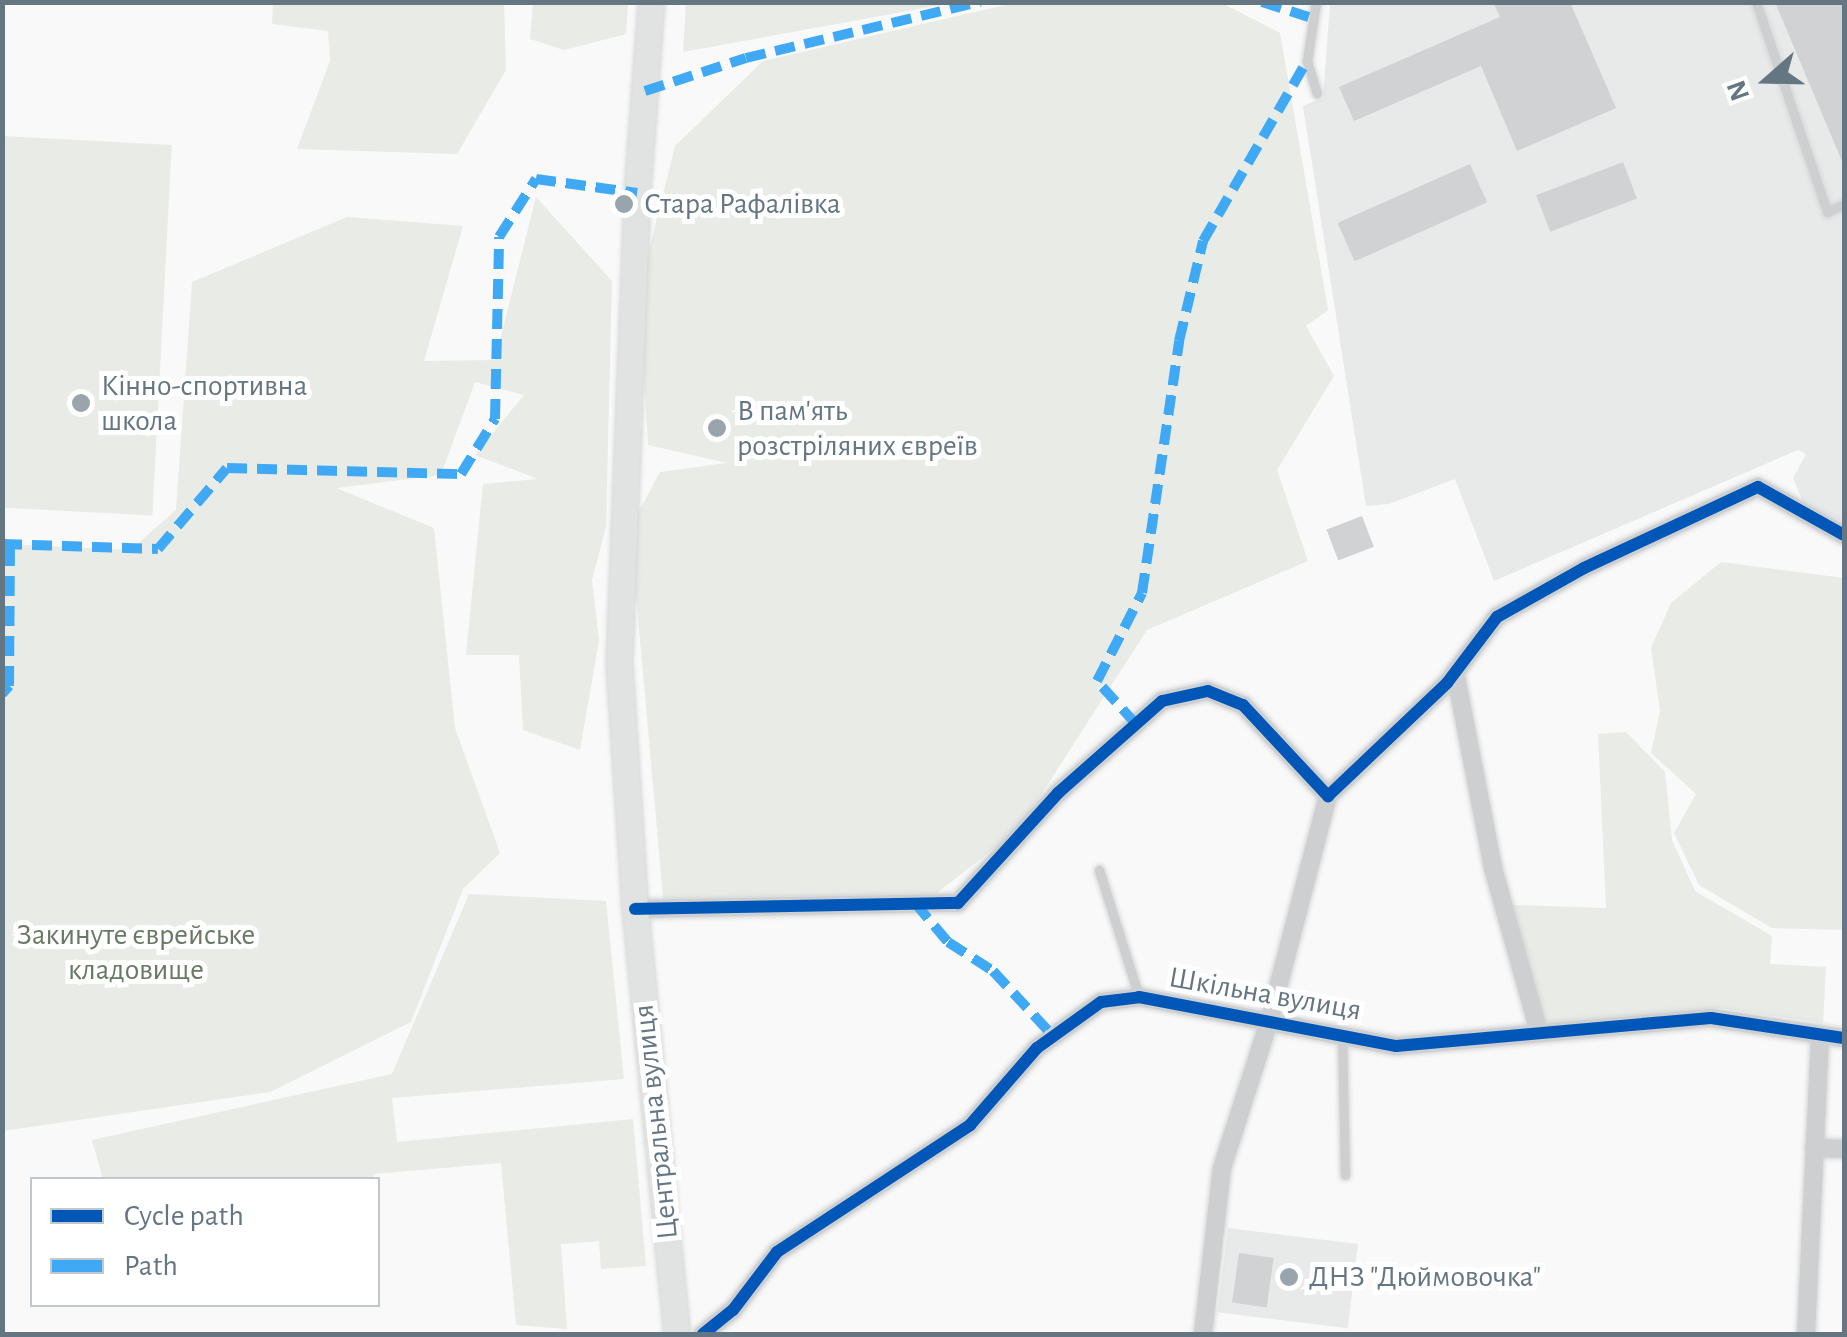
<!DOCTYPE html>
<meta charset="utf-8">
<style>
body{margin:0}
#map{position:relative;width:1847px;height:1337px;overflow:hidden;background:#f9f9f9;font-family:"Alegreya Sans",sans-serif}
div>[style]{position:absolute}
.built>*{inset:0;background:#e8e9e9;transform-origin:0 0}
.green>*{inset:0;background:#e8ebe6;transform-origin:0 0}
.building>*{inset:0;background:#d0d2d3;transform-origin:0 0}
.roads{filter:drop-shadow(0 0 2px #d5d6d7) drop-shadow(0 0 2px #d5d6d7)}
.lane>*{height:9px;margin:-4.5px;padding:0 4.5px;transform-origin:4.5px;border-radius:4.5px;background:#cecfd0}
.street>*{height:18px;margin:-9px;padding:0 9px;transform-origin:9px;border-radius:9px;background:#cecfd0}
.secondary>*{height:25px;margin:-12.5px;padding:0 12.5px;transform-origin:12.5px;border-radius:12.5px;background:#e1e2e2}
.quiet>*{height:10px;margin-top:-5px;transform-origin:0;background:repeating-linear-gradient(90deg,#3fa9f5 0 20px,transparent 0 30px)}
.cycleway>*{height:12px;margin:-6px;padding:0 6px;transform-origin:6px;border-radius:6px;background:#0057b8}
.dots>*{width:28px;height:28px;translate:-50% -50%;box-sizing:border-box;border:5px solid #fff;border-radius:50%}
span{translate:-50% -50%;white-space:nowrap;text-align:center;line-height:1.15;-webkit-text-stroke:10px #fff;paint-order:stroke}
.poi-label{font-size:30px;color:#657683}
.left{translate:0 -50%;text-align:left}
.park-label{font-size:30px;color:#687a64}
.street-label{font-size:30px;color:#657683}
.frame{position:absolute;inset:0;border:5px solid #657683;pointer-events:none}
.legend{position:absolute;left:30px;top:1177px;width:350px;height:130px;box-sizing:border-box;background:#fff;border:2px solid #c1c8cd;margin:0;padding:12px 18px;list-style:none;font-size:30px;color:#657683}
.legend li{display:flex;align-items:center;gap:20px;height:50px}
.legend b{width:50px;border:2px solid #c1c8cd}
.north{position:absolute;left:1717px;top:30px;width:100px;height:100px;-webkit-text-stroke:8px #fff;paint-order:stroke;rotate:250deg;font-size:28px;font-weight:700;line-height:40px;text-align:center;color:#657683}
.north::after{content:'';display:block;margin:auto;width:35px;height:45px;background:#657683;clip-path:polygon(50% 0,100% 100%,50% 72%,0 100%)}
</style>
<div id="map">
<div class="built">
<div style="clip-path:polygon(1330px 3px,1844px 3px,1844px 523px,1803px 502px,1793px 478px,1806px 454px,1798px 450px,1494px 581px,1455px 479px,1389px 504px,1366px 506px,1303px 106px,1323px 98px)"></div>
<div style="left:1228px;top:1228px;width:131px;height:85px;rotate:7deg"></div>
</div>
<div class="green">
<div style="clip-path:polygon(1018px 2px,1222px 3px,1280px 33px,1328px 310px,1306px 326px,1334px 376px,1277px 470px,1308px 561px,1147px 630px,1019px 829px,915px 910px,664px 908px,630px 528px,660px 472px,727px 463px,648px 445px,639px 290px,675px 146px,763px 61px)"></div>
<div style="clip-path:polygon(273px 3px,504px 3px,506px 70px,457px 154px,297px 149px,330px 61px,328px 31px,272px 24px)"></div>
<div style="clip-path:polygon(533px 3px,628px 3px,626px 34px,564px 50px,530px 39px)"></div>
<div style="clip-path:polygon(686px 3px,686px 2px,952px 3px,683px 52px)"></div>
<div style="left:2px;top:136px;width:170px;height:371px;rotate:3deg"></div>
<div style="clip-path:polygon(536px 197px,612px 281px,606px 527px,592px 580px,599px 640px,580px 750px,523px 730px,519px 655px,466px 655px,483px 484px,538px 479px,475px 455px,524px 395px,475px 382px,441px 475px,336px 488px,434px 528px,455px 728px,500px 853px,463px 889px,411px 1022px,270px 1092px,3px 1131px,3px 544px,130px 550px,176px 510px,192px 282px,347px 217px,463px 226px,424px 361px,495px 360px)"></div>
<div style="clip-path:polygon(1721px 562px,1844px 578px,1844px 930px,1772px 928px,1699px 885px,1674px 833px,1696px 794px,1651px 753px,1660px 711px,1651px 648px,1671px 603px)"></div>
<div style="clip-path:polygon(1626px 732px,1665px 772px,1672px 840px,1695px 891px,1772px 936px,1770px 964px,1826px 967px,1823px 1023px,1719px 1008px,1550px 1023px,1543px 1018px,1513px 905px,1606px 908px,1598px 734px)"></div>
<div style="clip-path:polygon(469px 894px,606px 901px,624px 1079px,392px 1098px,397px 1142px,633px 1119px,646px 1266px,601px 1269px,599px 1241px,561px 1244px,567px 1329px,516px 1325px,501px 1163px,374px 1174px,373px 1180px,103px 1179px,92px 1140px,392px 1074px)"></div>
</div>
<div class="building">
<div style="clip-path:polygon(1493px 2px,1570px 2px,1616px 108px,1517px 151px,1481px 66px,1354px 121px,1339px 87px,1500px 17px)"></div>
<div style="clip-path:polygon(1775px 2px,1844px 2px,1844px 166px)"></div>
<div style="left:1623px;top:162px;width:39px;height:93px;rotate:69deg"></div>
<div style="left:1470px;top:164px;width:42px;height:145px;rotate:66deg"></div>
<div style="left:1362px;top:516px;width:33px;height:38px;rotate:69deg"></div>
<div style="left:1239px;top:1253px;width:35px;height:50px;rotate:8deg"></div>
</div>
<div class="roads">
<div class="lane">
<div style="left:1316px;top:2px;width:60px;rotate:98.7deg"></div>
<div style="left:1307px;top:61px;width:34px;rotate:73deg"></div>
<div style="left:1756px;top:2px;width:222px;rotate:71.3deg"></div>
<div style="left:1827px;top:212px;width:19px;rotate:-25deg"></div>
<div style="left:1099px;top:870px;width:133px;rotate:72.5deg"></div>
<div style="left:1342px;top:1033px;width:142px;rotate:88.8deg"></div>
</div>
<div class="street">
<div style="left:1455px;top:672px;width:200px;rotate:79deg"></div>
<div style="left:1493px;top:868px;width:170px;rotate:74.3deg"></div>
<div style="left:1328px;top:796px;width:164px;rotate:-43.5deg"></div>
<div style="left:1447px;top:683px;width:83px;rotate:-52.9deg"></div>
<div style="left:1497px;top:617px;width:100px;rotate:-29.4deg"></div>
<div style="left:1584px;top:568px;width:192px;rotate:-25deg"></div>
<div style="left:1758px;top:487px;width:98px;rotate:29.2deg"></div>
<div style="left:635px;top:909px;width:323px;rotate:-1.1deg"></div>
<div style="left:958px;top:903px;width:149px;rotate:-47.7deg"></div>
<div style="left:1058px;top:793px;width:139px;rotate:-41.5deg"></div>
<div style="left:1162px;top:701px;width:47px;rotate:-12.3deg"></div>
<div style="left:1208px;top:691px;width:38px;rotate:22deg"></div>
<div style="left:1243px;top:705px;width:125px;rotate:47deg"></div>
<div style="left:1814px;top:1148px;width:30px;rotate:2deg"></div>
<div style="left:703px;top:1334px;width:38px;rotate:-39deg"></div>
<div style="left:733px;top:1310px;width:73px;rotate:-52.8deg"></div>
<div style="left:777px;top:1252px;width:231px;rotate:-33.3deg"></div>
<div style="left:970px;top:1125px;width:102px;rotate:-49deg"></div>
<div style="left:1037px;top:1048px;width:79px;rotate:-35.7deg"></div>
<div style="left:1101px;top:1002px;width:38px;rotate:-7deg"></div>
<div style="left:1139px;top:997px;width:262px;rotate:10.8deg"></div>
<div style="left:1396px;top:1046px;width:316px;rotate:-5.1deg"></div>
<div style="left:1711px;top:1018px;width:134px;rotate:8.6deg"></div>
<div style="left:1203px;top:1334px;width:167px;rotate:-83.5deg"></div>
<div style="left:1222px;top:1168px;width:153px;rotate:-72.2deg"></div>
<div style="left:1269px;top:1022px;width:234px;rotate:-75.4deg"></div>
<div style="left:1806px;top:1334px;width:297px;rotate:-87.3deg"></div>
</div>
<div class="secondary">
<div style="left:651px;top:2px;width:192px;rotate:94.2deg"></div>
<div style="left:637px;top:193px;width:471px;rotate:92.2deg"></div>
<div style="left:619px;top:664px;width:246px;rotate:86.3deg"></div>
<div style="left:635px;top:909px;width:427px;rotate:84.4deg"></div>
</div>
</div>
<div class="quiet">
<div style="left:1262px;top:2px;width:49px;rotate:17.7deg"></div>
<div style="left:645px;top:91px;width:106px;rotate:-18.1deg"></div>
<div style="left:746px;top:58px;width:241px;rotate:-13.5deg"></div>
<div style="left:2px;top:544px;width:156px;rotate:1.8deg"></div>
<div style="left:158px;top:549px;width:106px;rotate:-49.6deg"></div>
<div style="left:227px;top:468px;width:234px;rotate:1.5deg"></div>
<div style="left:461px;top:474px;width:65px;rotate:-58.3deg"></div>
<div style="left:495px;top:419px;width:182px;rotate:-88.7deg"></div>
<div style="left:499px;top:237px;width:69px;rotate:-57.5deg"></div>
<div style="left:536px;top:179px;width:102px;rotate:7.9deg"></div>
<div style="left:2px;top:694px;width:11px;rotate:-49deg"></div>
<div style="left:9px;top:686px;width:142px;rotate:-89.6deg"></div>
<div style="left:1136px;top:724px;width:58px;rotate:-132.2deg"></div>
<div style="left:1097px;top:681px;width:99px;rotate:-62.9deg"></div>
<div style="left:1142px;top:593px;width:255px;rotate:-81.6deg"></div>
<div style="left:1179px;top:341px;width:103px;rotate:-76.5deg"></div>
<div style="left:1203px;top:241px;width:208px;rotate:-60deg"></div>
<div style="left:915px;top:903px;width:51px;rotate:49.8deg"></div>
<div style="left:948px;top:942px;width:54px;rotate:32.8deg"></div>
<div style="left:993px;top:971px;width:87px;rotate:47.3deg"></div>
</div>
<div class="cycleway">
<div style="left:635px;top:909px;width:323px;rotate:-1.1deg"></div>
<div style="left:958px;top:903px;width:149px;rotate:-47.7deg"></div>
<div style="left:1058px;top:793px;width:139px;rotate:-41.5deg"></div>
<div style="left:1162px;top:701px;width:47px;rotate:-12.3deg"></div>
<div style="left:1208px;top:691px;width:38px;rotate:22deg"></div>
<div style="left:1243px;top:705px;width:125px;rotate:47deg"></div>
<div style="left:1328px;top:796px;width:164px;rotate:-43.5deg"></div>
<div style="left:1447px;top:683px;width:83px;rotate:-52.9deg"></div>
<div style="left:1497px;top:617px;width:100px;rotate:-29.4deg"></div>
<div style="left:1584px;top:568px;width:192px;rotate:-25deg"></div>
<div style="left:1758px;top:487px;width:98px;rotate:29.2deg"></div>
<div style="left:703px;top:1334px;width:38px;rotate:-39deg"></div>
<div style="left:733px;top:1310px;width:73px;rotate:-52.8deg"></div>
<div style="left:777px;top:1252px;width:231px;rotate:-33.3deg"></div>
<div style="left:970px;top:1125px;width:102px;rotate:-49deg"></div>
<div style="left:1037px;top:1048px;width:79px;rotate:-35.7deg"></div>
<div style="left:1101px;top:1002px;width:38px;rotate:-7deg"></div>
<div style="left:1139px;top:997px;width:262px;rotate:10.8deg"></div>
<div style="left:1396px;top:1046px;width:316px;rotate:-5.1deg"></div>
<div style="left:1711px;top:1018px;width:134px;rotate:8.6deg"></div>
</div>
<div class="dots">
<div style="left:624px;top:204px;background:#99a4ac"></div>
<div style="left:81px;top:403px;background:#99a4ac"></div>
<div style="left:717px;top:428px;background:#99a4ac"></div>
<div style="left:1289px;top:1277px;background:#99a4ac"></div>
</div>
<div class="poi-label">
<span class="left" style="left:644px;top:204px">Стара Рафалівка</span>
<span class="left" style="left:101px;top:403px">Кінно-спортивна<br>школа</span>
<span class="left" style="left:737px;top:428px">В пам'ять<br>розстріляних євреїв</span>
<span class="left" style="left:1309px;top:1277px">ДНЗ "Дюймовочка"</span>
</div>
<div class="park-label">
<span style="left:136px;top:952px">Закинуте єврейське<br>кладовище</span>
</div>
<div class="street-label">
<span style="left:1265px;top:994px;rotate:10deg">Шкільна вулиця</span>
<span style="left:656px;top:1122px;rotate:-96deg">Центральна вулиця</span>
</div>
<div class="frame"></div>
<ul class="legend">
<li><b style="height:12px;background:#0057b8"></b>Cycle path</li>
<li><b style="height:12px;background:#3fa9f5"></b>Path</li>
</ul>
<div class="north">N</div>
</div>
